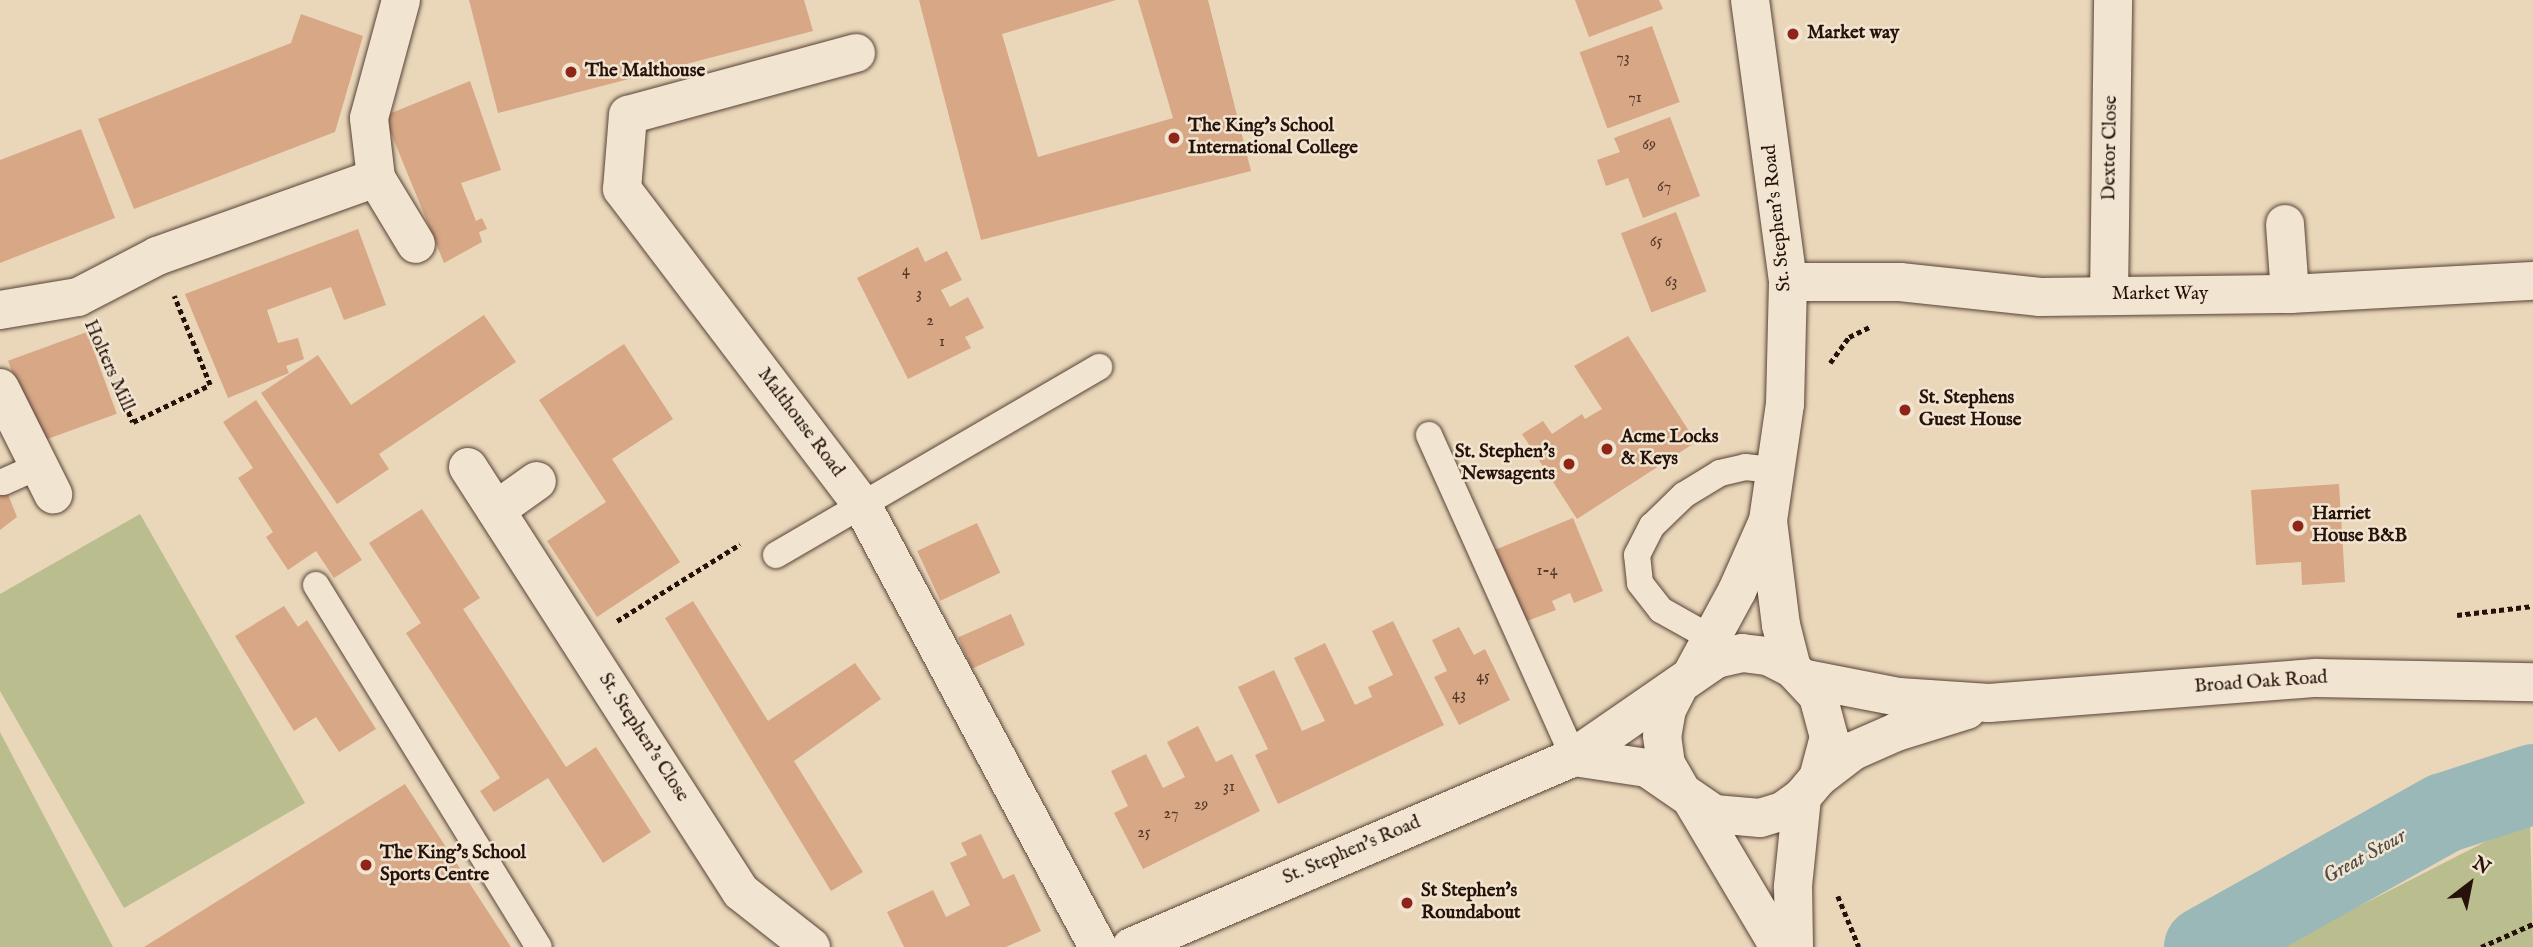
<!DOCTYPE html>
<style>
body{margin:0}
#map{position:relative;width:2533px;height:947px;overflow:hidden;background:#ead7ba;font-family:"IM FELL English",serif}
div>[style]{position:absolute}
.green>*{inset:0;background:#babd8d}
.river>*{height:80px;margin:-40px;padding:0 40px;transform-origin:40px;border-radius:40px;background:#9ab8b8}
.building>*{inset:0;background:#d7a786;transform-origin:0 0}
.path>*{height:4.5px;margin-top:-2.25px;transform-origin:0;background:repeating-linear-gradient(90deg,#27120a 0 5px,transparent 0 8.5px)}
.roads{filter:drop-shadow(0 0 2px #584336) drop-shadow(0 0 2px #584336)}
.lane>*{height:26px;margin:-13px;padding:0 13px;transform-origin:13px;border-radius:13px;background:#f1e5d2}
.street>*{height:38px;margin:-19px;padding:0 19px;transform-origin:19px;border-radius:19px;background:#f1e5d2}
.secondary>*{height:38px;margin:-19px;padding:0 19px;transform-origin:19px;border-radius:19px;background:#f1e5d2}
.dots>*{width:19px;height:19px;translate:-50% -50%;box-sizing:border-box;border:4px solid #f1e5d2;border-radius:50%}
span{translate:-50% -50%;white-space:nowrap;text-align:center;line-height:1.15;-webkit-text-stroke:5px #f1e5d2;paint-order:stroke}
.number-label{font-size:16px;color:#533729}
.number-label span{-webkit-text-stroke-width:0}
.poi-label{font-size:19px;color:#27120a;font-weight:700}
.left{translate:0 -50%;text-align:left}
.right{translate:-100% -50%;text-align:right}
.street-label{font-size:19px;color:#27120a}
.water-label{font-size:21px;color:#4f4c47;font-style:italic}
.north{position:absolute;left:2435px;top:849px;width:70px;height:70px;-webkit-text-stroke:5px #f1e5d2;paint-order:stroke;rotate:32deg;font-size:19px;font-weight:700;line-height:28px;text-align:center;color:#27120a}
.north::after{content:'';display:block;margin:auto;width:24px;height:32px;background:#27120a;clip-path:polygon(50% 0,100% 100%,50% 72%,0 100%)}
</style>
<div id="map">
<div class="green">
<div style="clip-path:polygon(140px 514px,305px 803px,124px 908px,0 691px,0 594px)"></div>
<div style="clip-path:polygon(0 732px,113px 947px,0 947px)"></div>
<div style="clip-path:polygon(2530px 819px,2533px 947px,2276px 947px,2324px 924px)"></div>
</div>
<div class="river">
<div style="left:2204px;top:947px;width:275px;rotate:-29.2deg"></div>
<div style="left:2444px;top:813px;width:94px;rotate:-18deg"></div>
</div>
<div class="building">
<div style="clip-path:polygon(469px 0,804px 0,813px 31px,498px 113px)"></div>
<div style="clip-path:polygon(919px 0,1116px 0,1002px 34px,1038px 157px,1173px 118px,1138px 0,1208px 0,1251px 171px,981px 240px)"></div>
<div style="clip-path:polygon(1575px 0,1659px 0,1663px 9px,1589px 37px)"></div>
<div style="clip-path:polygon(301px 14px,363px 36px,335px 132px,134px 209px,98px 119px,291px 43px)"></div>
<div style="left:1652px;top:26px;width:81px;height:77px;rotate:70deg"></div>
<div style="clip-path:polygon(470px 81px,501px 170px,461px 183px,476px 221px,482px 218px,487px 229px,479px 232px,482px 242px,444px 263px,384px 116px)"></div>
<div style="clip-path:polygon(1670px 117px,1700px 196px,1643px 218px,1628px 178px,1606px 186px,1597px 160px,1620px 152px,1614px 138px)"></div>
<div style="clip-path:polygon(81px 129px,115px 218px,0 263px,0 160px)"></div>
<div style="left:1676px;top:212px;width:85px;height:59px;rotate:69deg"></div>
<div style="clip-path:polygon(358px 229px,386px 305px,344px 320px,331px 287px,267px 310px,278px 343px,298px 338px,304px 359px,286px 366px,289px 373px,228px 398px,185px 294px)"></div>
<div style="clip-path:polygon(918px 247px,925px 262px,947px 251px,962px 280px,941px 290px,950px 307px,968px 297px,984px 328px,965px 337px,971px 348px,908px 379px,857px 278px)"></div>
<div style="clip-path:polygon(484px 315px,516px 362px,379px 454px,389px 469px,337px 504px,261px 393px,318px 355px,351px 405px)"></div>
<div style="left:87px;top:332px;width:87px;height:84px;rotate:70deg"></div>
<div style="clip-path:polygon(1628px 336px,1696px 442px,1577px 519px,1522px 434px,1543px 421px,1552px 434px,1582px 414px,1585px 419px,1602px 409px,1574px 366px)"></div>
<div style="clip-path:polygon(624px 344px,673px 419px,612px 459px,680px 562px,597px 617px,547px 541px,606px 502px,539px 400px)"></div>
<div style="clip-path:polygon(256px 400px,362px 560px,334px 578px,316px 551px,288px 570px,266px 537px,273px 532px,238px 478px,253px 468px,223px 422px)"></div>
<div style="clip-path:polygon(0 474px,17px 517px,0 530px)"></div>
<div style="clip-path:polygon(2339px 484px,2345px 582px,2302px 585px,2301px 562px,2256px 565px,2251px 490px)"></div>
<div style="clip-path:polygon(422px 509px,480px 598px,463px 609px,566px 767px,596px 747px,651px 832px,603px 863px,548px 778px,494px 812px,480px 791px,500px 778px,406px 633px,421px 623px,369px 543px)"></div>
<div style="clip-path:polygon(1573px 518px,1603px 591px,1574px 603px,1570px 593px,1552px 601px,1556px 610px,1522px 623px,1492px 551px)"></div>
<div style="left:977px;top:523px;width:55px;height:66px;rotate:65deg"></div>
<div style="clip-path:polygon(693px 601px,768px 721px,855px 663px,881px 699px,794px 761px,863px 872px,831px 891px,665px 618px)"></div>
<div style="clip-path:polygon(284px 606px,298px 627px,307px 620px,376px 729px,339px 752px,316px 717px,294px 731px,235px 636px)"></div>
<div style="left:1011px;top:614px;width:34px;height:58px;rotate:66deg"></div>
<div style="clip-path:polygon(1393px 621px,1444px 725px,1278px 804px,1255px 755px,1268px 749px,1238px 687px,1274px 670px,1302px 731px,1325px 721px,1294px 658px,1325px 643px,1355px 705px,1372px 697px,1368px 687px,1393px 675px,1372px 631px)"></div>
<div style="clip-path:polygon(1459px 627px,1474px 655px,1485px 649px,1510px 700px,1459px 725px,1434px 677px,1447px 671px,1432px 640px)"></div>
<div style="clip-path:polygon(1198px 726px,1216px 762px,1232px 754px,1260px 811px,1143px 869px,1114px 813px,1128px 806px,1111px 771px,1146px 754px,1163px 788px,1185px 777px,1167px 742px)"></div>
<div style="clip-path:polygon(405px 784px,511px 947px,144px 947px)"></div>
<div style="clip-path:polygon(981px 834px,1003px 879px,1014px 874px,1041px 931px,1006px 947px,904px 947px,887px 912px,933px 890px,946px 917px,970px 905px,950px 863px,967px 855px,961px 843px)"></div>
</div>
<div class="path">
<div style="left:94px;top:334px;width:96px;rotate:66.1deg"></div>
<div style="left:133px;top:422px;width:85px;rotate:-25.7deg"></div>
<div style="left:210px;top:385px;width:96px;rotate:-112deg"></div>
<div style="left:1830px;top:363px;width:32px;rotate:-54deg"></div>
<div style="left:1849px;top:337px;width:25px;rotate:-26deg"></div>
<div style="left:2457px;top:615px;width:77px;rotate:-6.8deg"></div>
<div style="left:617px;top:621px;width:145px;rotate:-32deg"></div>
<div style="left:1838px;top:896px;width:55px;rotate:67.6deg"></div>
<div style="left:2481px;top:947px;width:57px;rotate:-23.9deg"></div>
</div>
<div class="roads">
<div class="lane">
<div style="left:1429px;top:435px;width:353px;rotate:65.8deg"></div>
<div style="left:3px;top:482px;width:39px;rotate:-24deg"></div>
<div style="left:776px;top:555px;width:374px;rotate:-30.2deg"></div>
<div style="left:316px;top:585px;width:425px;rotate:58.4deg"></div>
<div style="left:1711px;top:638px;width:57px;rotate:-150.8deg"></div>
<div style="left:1661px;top:610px;width:34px;rotate:-128deg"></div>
<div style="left:1640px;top:583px;width:28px;rotate:-96deg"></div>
<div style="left:1637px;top:555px;width:33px;rotate:-63deg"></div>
<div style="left:1652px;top:526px;width:45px;rotate:-44.1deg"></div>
<div style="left:1684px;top:495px;width:42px;rotate:-31.4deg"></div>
<div style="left:1720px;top:473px;width:26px;rotate:-13deg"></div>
<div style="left:1745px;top:467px;width:30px;rotate:6deg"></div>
</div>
<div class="street">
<div style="left:856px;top:53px;width:236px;rotate:164.8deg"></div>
<div style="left:628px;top:115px;width:74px;rotate:94.6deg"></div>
<div style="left:622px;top:189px;width:397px;rotate:52.8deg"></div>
<div style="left:862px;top:505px;width:501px;rotate:61.9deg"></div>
<div style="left:376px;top:178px;width:60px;rotate:-96.7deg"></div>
<div style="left:369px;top:118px;width:122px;rotate:-74.8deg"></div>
<div style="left:2285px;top:224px;width:70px;rotate:85.9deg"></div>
<div style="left:1788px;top:282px;width:112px"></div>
<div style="left:1900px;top:282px;width:141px;rotate:6.1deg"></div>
<div style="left:2040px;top:297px;width:250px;rotate:-0.7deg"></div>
<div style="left:2290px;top:294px;width:243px;rotate:-3.1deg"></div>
<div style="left:2109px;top:295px;width:295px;rotate:-89.2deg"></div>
<div style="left:0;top:310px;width:79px;rotate:-9.5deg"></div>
<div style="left:78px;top:297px;width:89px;rotate:-27.4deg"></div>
<div style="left:157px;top:256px;width:232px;rotate:-19.6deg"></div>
<div style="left:376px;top:178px;width:77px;rotate:58.8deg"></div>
<div style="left:0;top:388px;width:119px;rotate:63.4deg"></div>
<div style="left:468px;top:467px;width:505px;rotate:57.29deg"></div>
<div style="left:741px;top:892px;width:89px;rotate:38.2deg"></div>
<div style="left:496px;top:510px;width:50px;rotate:-35.3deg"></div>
</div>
<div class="secondary">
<div style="left:1750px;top:0;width:285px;rotate:82.3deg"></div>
<div style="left:1788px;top:282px;width:122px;rotate:91.4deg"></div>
<div style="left:1785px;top:404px;width:118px;rotate:98.3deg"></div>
<div style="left:1768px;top:521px;width:105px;rotate:82.9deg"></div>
<div style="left:1781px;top:625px;width:44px;rotate:75.7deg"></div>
<div style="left:1693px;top:672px;width:92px;rotate:-61.5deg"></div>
<div style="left:1737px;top:591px;width:74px;rotate:-66.2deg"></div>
<div style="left:1806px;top:679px;width:95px;rotate:11deg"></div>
<div style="left:1899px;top:697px;width:90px;rotate:3.8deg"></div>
<div style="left:1989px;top:703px;width:328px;rotate:-4.4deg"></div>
<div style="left:2316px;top:678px;width:217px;rotate:1.1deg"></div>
<div style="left:1680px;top:684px;width:28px;rotate:117deg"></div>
<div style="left:1667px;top:709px;width:27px;rotate:100deg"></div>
<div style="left:1662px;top:736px;width:28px;rotate:82deg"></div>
<div style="left:1666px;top:764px;width:28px;rotate:60deg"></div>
<div style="left:1818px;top:778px;width:44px;rotate:-37.6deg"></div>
<div style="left:1853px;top:751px;width:47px;rotate:-23.8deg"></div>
<div style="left:1896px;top:732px;width:74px;rotate:-17.2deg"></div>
<div style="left:1693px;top:802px;width:169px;rotate:59.3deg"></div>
<div style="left:1131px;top:947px;width:482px;rotate:-23.2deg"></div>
<div style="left:1574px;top:757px;width:173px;rotate:-34.6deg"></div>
<div style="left:1716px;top:659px;width:27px;rotate:-13deg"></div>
<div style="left:1742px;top:653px;width:26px;rotate:7deg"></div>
<div style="left:1768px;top:656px;width:27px;rotate:27deg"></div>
<div style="left:1792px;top:668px;width:38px;rotate:47deg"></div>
<div style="left:1818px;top:696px;width:42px;rotate:75deg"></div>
<div style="left:1829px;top:737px;width:42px;rotate:105deg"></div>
<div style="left:1818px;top:778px;width:25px;rotate:130deg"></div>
<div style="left:1802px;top:797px;width:24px;rotate:144deg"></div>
<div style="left:1783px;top:811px;width:24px;rotate:163deg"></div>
<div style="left:1760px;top:818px;width:46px;rotate:-175deg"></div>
<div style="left:1714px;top:814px;width:81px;rotate:-145.5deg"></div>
<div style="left:1647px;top:768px;width:74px;rotate:-171.4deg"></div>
<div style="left:1794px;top:947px;width:61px;rotate:-90.9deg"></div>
<div style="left:1793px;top:886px;width:89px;rotate:-84.2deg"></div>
</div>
</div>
<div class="dots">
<div style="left:1793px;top:34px;background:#8f2418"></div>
<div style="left:571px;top:72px;background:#8f2418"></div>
<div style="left:1174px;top:138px;background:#8f2418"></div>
<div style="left:1905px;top:410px;background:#8f2418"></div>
<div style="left:1607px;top:449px;background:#8f2418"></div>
<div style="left:1569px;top:464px;background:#8f2418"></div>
<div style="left:2298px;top:526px;background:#8f2418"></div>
<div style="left:366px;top:865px;background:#8f2418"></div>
<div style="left:1407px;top:903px;background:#8f2418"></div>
</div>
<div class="number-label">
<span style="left:1623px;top:58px">73</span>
<span style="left:1635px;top:98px">71</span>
<span style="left:1649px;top:145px">69</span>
<span style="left:1664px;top:187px">67</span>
<span style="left:1656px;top:242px">65</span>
<span style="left:906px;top:271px">4</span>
<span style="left:1671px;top:282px">63</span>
<span style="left:919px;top:294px">3</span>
<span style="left:930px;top:321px">2</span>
<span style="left:942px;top:342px">1</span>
<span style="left:1547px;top:571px">1-4</span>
<span style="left:1483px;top:677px">45</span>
<span style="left:1459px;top:695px">43</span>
<span style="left:1229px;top:787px">31</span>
<span style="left:1201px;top:805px">29</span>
<span style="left:1171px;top:814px">27</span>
<span style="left:1144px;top:833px">25</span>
</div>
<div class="poi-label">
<span class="left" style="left:1807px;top:34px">Market way</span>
<span class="left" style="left:585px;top:72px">The Malthouse</span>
<span class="left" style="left:1188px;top:138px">The King's School<br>International College</span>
<span class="left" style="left:1919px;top:410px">St. Stephens<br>Guest House</span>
<span class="left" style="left:1621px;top:449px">Acme Locks<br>&amp; Keys</span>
<span class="right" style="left:1555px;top:464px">St. Stephen's<br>Newsagents</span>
<span class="left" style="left:2312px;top:526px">Harriet<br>House B&amp;B</span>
<span class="left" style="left:380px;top:865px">The King's School<br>Sports Centre</span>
<span class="left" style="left:1421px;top:903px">St Stephen's<br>Roundabout</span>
</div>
<div class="street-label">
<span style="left:2111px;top:148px;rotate:-89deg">Dextor Close</span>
<span style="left:1778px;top:218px;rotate:-96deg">St. Stephen's Road</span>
<span style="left:2160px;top:295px">Market Way</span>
<span style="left:108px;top:366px;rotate:66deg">Holters Mill</span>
<span style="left:800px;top:423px;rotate:53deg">Malthouse Road</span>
<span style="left:2261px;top:683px;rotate:-4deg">Broad Oak Road</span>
<span style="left:643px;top:738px;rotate:57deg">St. Stephen's Close</span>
<span style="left:1352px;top:851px;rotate:-23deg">St. Stephen's Road</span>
</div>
<div class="water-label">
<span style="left:2365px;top:857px;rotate:-29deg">Great Stour</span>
</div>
<div class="north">N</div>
</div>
